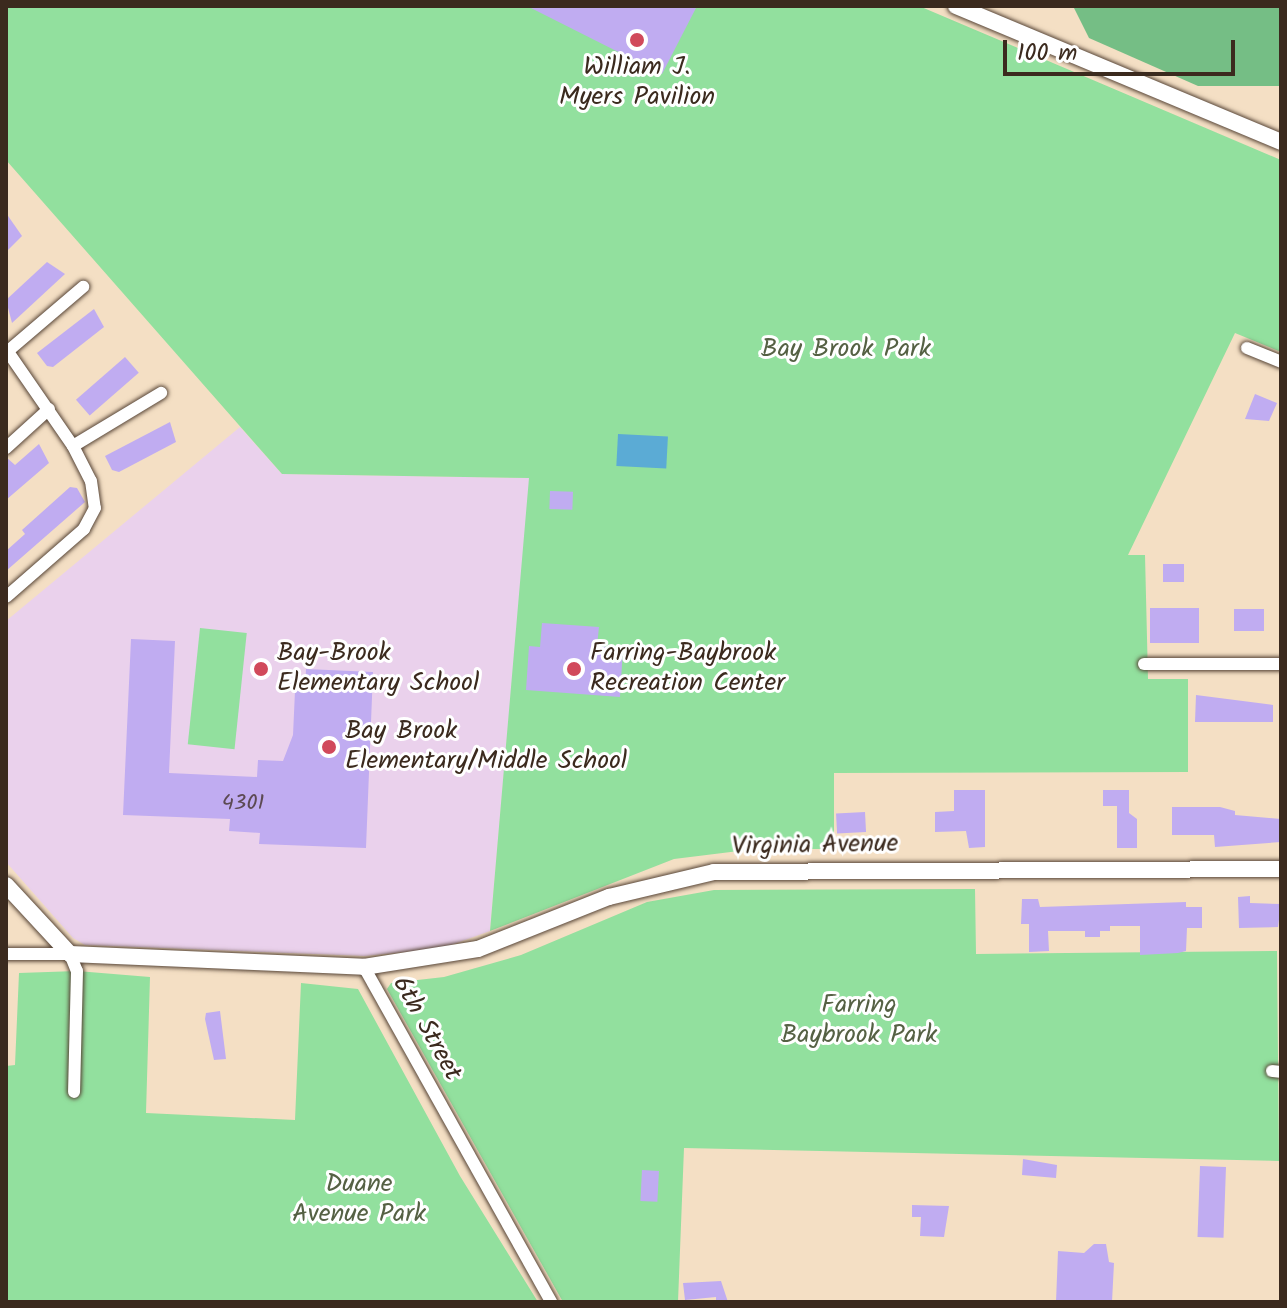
<!DOCTYPE html>
<style>
body{margin:0}
#map{position:relative;width:1287px;height:1308px;overflow:hidden;background:#f4dfc4;font-family:Kalam,sans-serif}
div>[style]{position:absolute}
.built>*{inset:0;background:#ead1ec}
.green>*{inset:0;background:#92e09e;transform-origin:0 0}
.forest>*{inset:0;background:#75be85}
.water>*{inset:0;background:#5babd5;transform-origin:0 0}
.building>*{inset:0;background:#c0acf1;transform-origin:0 0}
.roads{filter:drop-shadow(0 0 2px #574537) drop-shadow(0 0 2px #574537)}
.street>*{height:12px;margin:-6px;padding:0 6px;transform-origin:6px;border-radius:6px;background:#fff}
.secondary>*{height:16px;margin:-8px;padding:0 8px;transform-origin:8px;border-radius:8px;background:#fff}
.dots>*{width:22px;height:22px;translate:-50% -50%;box-sizing:border-box;border:4px solid #fff;border-radius:50%}
span{translate:-50% -50%;white-space:nowrap;text-align:center;line-height:1.15;-webkit-text-stroke:6px #fff;paint-order:stroke}
.number-label{font-size:22px;color:#5c4a53}
.number-label span{-webkit-text-stroke-width:0}
.poi-label{font-size:26px;color:#3b2a1e}
.left{translate:0 -50%;text-align:left}
.park-label{font-size:26px;color:#556144}
.street-label{font-size:26px;color:#3b2a1e}
.frame{position:absolute;inset:0;border:8px solid #3b2a1e;pointer-events:none}
.scale{position:absolute;left:1003px;top:40px;width:232px;height:36px;box-sizing:border-box;border:4px solid #3b2a1e;border-top:0;padding-left:10px;font-size:24px;line-height:28px;white-space:nowrap;color:#3b2a1e;-webkit-text-stroke:6px #fff;paint-order:stroke}
</style>
<div id="map">
<div class="built">
<div style="clip-path:polygon(240px 427px,282px 474px,530px 478px,490px 931px,443px 948px,365px 956px,85px 945px,73px 938px,6px 862px,6px 621px)"></div>
</div>
<div class="green">
<div style="clip-path:polygon(6px 6px,919px 6px,1281px 160px,1281px 352px,1235px 333px,1128px 555px,1145px 555px,1148px 679px,1188px 679px,1188px 772px,834px 773px,834px 849px,755px 849px,674px 859px,490px 931px,529px 478px,282px 474px,6px 160px)"></div>
<div style="left:200px;top:628px;width:47px;height:117px;rotate:6deg"></div>
<div style="clip-path:polygon(975px 889px,976px 954px,1277px 951px,1279px 1161px,684px 1148px,678px 1302px,563px 1302px,387px 989px,391px 983px,444px 977px,521px 955px,647px 902px,714px 890px)"></div>
<div style="clip-path:polygon(77px 971px,150px 977px,146px 1113px,295px 1120px,301px 983px,358px 989px,460px 1176px,538px 1302px,6px 1302px,6px 1066px,15px 1065px,19px 973px)"></div>
</div>
<div class="forest">
<div style="clip-path:polygon(1073px 6px,1281px 6px,1281px 86px,1198px 86px,1089px 38px)"></div>
</div>
<div class="water">
<div style="left:618px;top:434px;width:50px;height:32px;rotate:3deg"></div>
</div>
<div class="building">
<div style="clip-path:polygon(527px 6px,697px 6px,662px 74px)"></div>
<div style="clip-path:polygon(6px 213px,22px 236px,6px 252px)"></div>
<div style="clip-path:polygon(47px 262px,65px 274px,12px 323px,6px 300px)"></div>
<div style="clip-path:polygon(94px 309px,104px 327px,53px 367px,47px 366px,37px 353px)"></div>
<div style="left:125px;top:357px;width:21px;height:65px;rotate:49deg"></div>
<div style="clip-path:polygon(1255px 394px,1277px 403px,1269px 421px,1245px 419px)"></div>
<div style="clip-path:polygon(170px 422px,176px 442px,119px 472px,112px 470px,105px 456px)"></div>
<div style="clip-path:polygon(39px 444px,49px 463px,6px 500px,6px 457px,15px 465px)"></div>
<div style="clip-path:polygon(70px 487px,77px 488px,85px 502px,6px 571px,6px 551px,25px 534px,22px 530px)"></div>
<div style="left:550px;top:491px;width:23px;height:18px;rotate:2deg"></div>
<div style="left:1163px;top:564px;width:21px;height:18px"></div>
<div style="left:1199px;top:608px;width:35px;height:49px;rotate:90deg"></div>
<div style="left:1234px;top:609px;width:30px;height:22px"></div>
<div style="clip-path:polygon(542px 623px,599px 627px,597px 646px,623px 648px,620px 697px,526px 690px,529px 646px,540px 647px)"></div>
<div style="clip-path:polygon(131px 639px,175px 641px,169px 773px,257px 777px,258px 760px,283px 761px,293px 735px,295px 691px,305px 691px,306px 669px,373px 672px,366px 848px,259px 844px,260px 833px,229px 831px,230px 819px,123px 815px)"></div>
<div style="clip-path:polygon(1196px 695px,1273px 705px,1273px 722px,1195px 722px)"></div>
<div style="clip-path:polygon(954px 790px,985px 790px,985px 847px,969px 848px,966px 831px,935px 832px,935px 812px,954px 811px)"></div>
<div style="clip-path:polygon(1103px 790px,1129px 790px,1129px 813px,1137px 819px,1137px 848px,1117px 848px,1117px 806px,1103px 806px)"></div>
<div style="clip-path:polygon(1172px 807px,1220px 807px,1235px 811px,1235px 815px,1281px 819px,1281px 842px,1215px 847px,1214px 835px,1172px 835px)"></div>
<div style="left:865px;top:812px;width:20px;height:29px;rotate:87deg"></div>
<div style="clip-path:polygon(1250px 896px,1250px 903px,1281px 904px,1278px 927px,1239px 928px,1238px 897px)"></div>
<div style="clip-path:polygon(1022px 899px,1038px 899px,1040px 907px,1186px 902px,1186px 907px,1202px 907px,1202px 928px,1187px 928px,1186px 951px,1178px 953px,1140px 955px,1140px 926px,1110px 926px,1110px 931px,1100px 931px,1100px 937px,1085px 937px,1085px 931px,1048px 931px,1049px 951px,1029px 952px,1029px 924px,1021px 924px)"></div>
<div style="clip-path:polygon(220px 1011px,226px 1059px,214px 1060px,205px 1019px,206px 1013px)"></div>
<div style="clip-path:polygon(1023px 1159px,1057px 1165px,1056px 1178px,1022px 1175px)"></div>
<div style="left:1200px;top:1166px;width:26px;height:71px;rotate:2deg"></div>
<div style="left:642px;top:1170px;width:17px;height:31px;rotate:3deg"></div>
<div style="clip-path:polygon(912px 1205px,949px 1206px,944px 1237px,920px 1236px,921px 1217px,912px 1217px)"></div>
<div style="clip-path:polygon(1094px 1244px,1106px 1244px,1109px 1262px,1114px 1263px,1112px 1302px,1056px 1302px,1058px 1251px,1084px 1253px)"></div>
<div style="clip-path:polygon(721px 1281px,728px 1302px,716px 1302px,716px 1297px,685px 1300px,683px 1283px)"></div>
</div>
<div class="roads">
<div class="street">
<div style="left:1247px;top:348px;width:37px;rotate:22deg"></div>
<div style="left:6px;top:349px;width:118px;rotate:55.4deg"></div>
<div style="left:73px;top:446px;width:39px;rotate:63deg"></div>
<div style="left:91px;top:481px;width:27px;rotate:82deg"></div>
<div style="left:95px;top:508px;width:24px;rotate:118deg"></div>
<div style="left:84px;top:529px;width:103px;rotate:138.9deg"></div>
<div style="left:8px;top:351px;width:99px;rotate:-40.5deg"></div>
<div style="left:73px;top:446px;width:103px;rotate:-31.1deg"></div>
<div style="left:6px;top:448px;width:58px;rotate:-42.2deg"></div>
<div style="left:1144px;top:664px;width:137px"></div>
<div style="left:6px;top:954px;width:64px"></div>
<div style="left:70px;top:954px;width:18px;rotate:68deg"></div>
<div style="left:77px;top:971px;width:121px;rotate:91.4deg"></div>
<div style="left:364px;top:967px;width:384px;rotate:60.8deg"></div>
<div style="left:1272px;top:1071px;width:9px;rotate:6deg"></div>
</div>
<div class="secondary">
<div style="left:956px;top:6px;width:352px;rotate:22.7deg"></div>
<div style="left:6px;top:885px;width:94px;rotate:47.2deg"></div>
<div style="left:70px;top:954px;width:294px;rotate:2.5deg"></div>
<div style="left:364px;top:967px;width:115px;rotate:-9deg"></div>
<div style="left:478px;top:949px;width:141px;rotate:-21.7deg"></div>
<div style="left:609px;top:897px;width:108px;rotate:-13.4deg"></div>
<div style="left:714px;top:872px;width:567px;rotate:-0.3deg"></div>
</div>
</div>
<div class="dots">
<div style="left:637px;top:40px;background:#d1495b"></div>
<div style="left:261px;top:669px;background:#d1495b"></div>
<div style="left:574px;top:669px;background:#d1495b"></div>
<div style="left:329px;top:747px;background:#d1495b"></div>
</div>
<div class="number-label">
<span style="left:243px;top:804px">4301</span>
</div>
<div class="poi-label">
<span style="left:637px;top:83px">William J.<br>Myers Pavilion</span>
<span class="left" style="left:277px;top:669px">Bay-Brook<br>Elementary School</span>
<span class="left" style="left:590px;top:669px">Farring-Baybrook<br>Recreation Center</span>
<span class="left" style="left:345px;top:747px">Bay Brook<br>Elementary/Middle School</span>
</div>
<div class="park-label">
<span style="left:846px;top:350px">Bay Brook Park</span>
<span style="left:859px;top:1021px">Farring<br>Baybrook Park</span>
<span style="left:359px;top:1200px">Duane<br>Avenue Park</span>
</div>
<div class="street-label">
<span style="left:815px;top:846px;rotate:-1deg">Virginia Avenue</span>
<span style="left:426px;top:1029px;rotate:61deg">6th Street</span>
</div>
<div class="frame"></div>
<div class="scale">100 m</div>
</div>
